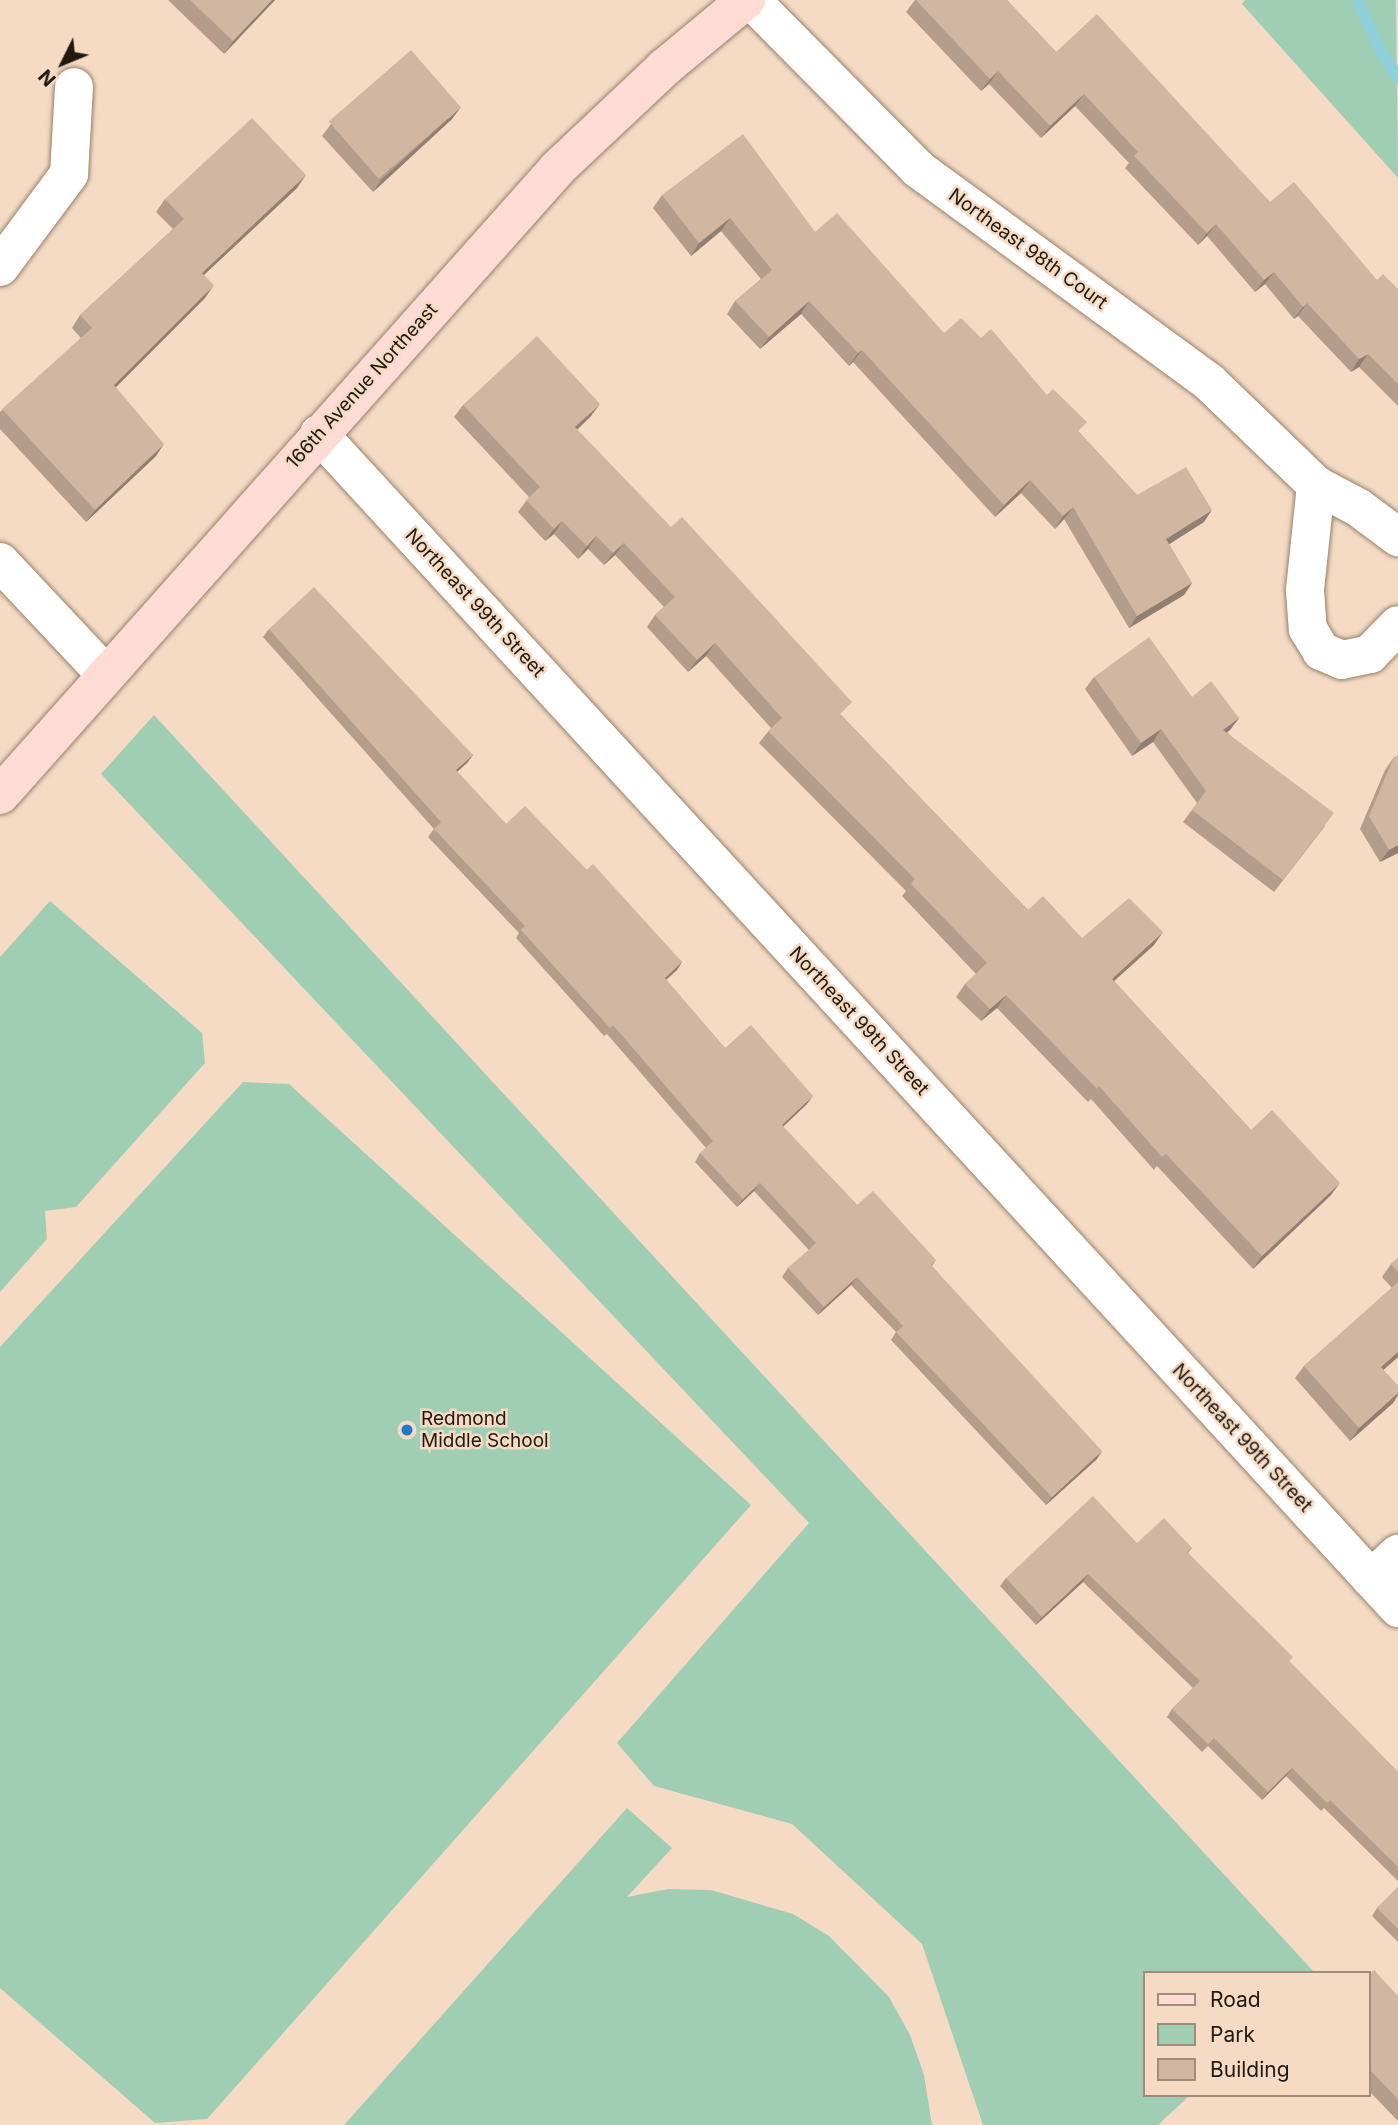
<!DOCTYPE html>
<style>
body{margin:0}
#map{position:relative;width:1398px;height:2125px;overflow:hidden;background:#f5dbc4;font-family:Inter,sans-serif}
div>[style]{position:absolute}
.green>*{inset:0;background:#9fceb5}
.stream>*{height:12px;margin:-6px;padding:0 6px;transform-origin:6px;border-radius:6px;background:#8fd1db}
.roads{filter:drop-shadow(0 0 2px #98816c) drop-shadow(0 0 2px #98816c)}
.street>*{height:38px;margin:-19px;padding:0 19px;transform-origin:19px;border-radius:19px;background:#fff}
.secondary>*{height:38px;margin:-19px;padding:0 19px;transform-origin:19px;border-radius:19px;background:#ffdbd6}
.wall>*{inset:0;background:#b49d8b}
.shaded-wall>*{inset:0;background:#927f71}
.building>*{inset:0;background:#d1b6a2;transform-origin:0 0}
.dots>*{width:19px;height:19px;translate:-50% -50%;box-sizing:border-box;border:4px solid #f5dbc4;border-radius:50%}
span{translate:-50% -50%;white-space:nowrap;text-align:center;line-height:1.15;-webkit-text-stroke:5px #f5dbc4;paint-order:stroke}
.street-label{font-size:19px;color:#211810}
.poi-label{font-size:19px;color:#211810}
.left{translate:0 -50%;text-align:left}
.legend{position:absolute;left:1143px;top:1971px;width:228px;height:126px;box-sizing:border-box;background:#f5dbc4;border:2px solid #a08d7c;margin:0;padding:9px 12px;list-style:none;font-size:21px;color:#211810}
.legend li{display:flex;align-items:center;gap:14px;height:35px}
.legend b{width:35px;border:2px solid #a08d7c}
.north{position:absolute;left:28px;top:28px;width:70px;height:70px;-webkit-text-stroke:5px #f5dbc4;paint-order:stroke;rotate:227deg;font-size:19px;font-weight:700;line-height:28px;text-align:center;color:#211810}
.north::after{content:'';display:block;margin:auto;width:24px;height:32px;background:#211810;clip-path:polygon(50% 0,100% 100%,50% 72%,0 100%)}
</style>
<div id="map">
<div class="green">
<div style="clip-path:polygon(1245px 0,1396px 0,1398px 178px,1242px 4px)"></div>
<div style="clip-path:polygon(154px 715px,1315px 1973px,1144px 1973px,1144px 2095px,1190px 2095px,1158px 2125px,983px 2125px,922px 1944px,792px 1824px,654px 1786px,617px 1743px,809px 1523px,101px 774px)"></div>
<div style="clip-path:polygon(50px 901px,202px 1033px,205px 1063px,76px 1207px,45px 1211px,47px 1239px,0 1292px,0 957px)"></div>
<div style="clip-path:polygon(243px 1082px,289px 1084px,751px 1505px,207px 2119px,155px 2123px,0 1988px,0 1347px)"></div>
<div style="clip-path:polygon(627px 1808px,672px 1848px,627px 1897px,668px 1889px,711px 1890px,793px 1914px,829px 1936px,889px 1997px,910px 2035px,924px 2075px,932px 2125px,344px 2125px)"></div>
</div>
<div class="stream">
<div style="left:1358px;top:0;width:53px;rotate:66.8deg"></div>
<div style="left:1379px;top:49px;width:34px;rotate:56deg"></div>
</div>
<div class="roads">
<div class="street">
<div style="left:751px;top:0;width:238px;rotate:45.3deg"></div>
<div style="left:918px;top:169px;width:361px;rotate:36.2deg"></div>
<div style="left:1209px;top:382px;width:149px;rotate:43.9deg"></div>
<div style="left:1316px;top:485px;width:49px;rotate:28.1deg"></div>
<div style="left:1359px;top:508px;width:49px;rotate:36.6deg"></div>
<div style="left:0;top:267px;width:116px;rotate:-53.4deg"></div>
<div style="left:69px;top:174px;width:87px;rotate:-86.7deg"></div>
<div style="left:319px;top:434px;width:1595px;rotate:47.41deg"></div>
<div style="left:1316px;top:485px;width:106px;rotate:96deg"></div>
<div style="left:1305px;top:590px;width:39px;rotate:86deg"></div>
<div style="left:1308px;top:629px;width:26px;rotate:59deg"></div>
<div style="left:1321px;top:651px;width:23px;rotate:23deg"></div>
<div style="left:1342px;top:660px;width:29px;rotate:-12deg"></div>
<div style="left:1370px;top:654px;width:40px;rotate:-46deg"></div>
<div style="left:0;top:562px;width:155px;rotate:46.8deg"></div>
<div style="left:1371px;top:1579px;width:37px;rotate:-43deg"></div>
</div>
<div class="secondary">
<div style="left:0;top:795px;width:839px;rotate:-48.33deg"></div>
<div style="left:558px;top:168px;width:146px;rotate:-43.3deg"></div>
<div style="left:664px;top:68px;width:107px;rotate:-39.7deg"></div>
</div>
</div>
<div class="wall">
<div style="clip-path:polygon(168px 0,275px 0,224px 54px)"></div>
<div style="clip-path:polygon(915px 0,1007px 0,1056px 52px,1270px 202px,1377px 280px,1398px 289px,1398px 406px,1359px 367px,1351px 372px,1298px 316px,1294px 319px,1265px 284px,1255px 292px,1207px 236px,1198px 245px,1125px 168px,1129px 163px,1075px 106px,1041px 138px,989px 84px,981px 91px,906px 12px)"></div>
<div style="clip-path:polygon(452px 119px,373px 192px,322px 136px,331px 124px)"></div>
<div style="clip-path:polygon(297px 188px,204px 275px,205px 298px,116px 387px,156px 456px,86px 522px,0 429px,0 412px,81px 338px,72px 328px,80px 315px,173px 229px,156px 212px,165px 199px)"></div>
<div style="clip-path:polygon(662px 195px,815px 232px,944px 333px,981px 338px,1080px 433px,1137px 495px,1204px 522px,1169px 544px,1192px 583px,1184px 595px,1129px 628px,1064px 519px,1055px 529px,1021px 493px,995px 517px,853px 362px,849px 366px,801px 314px,760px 349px,727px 314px,735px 301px,761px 279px,721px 231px,691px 256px,653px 208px)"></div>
<div style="clip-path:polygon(463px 405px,591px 416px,577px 430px,842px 716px,1028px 910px,1082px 938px,1154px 945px,1114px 981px,1251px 1130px,1331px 1195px,1253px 1269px,1157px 1166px,1154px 1170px,1091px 1099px,1088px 1102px,997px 1008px,981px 1021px,956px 997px,965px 984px,976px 974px,902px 896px,906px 891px,759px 743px,771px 728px,706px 656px,688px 672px,647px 627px,655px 615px,664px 607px,615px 555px,604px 565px,588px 549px,578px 559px,554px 534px,545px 541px,518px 512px,529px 497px,454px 417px)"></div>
<div style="clip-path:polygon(269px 629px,473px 755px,467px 763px,457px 772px,506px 824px,587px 870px,682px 962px,677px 970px,666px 980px,725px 1048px,807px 1104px,783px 1127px,857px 1205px,936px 1260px,932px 1266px,1097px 1459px,1046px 1505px,891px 1340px,896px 1332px,851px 1285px,818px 1315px,782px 1277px,788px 1268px,809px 1250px,754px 1191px,737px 1207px,695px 1162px,700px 1153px,706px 1148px,607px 1034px,604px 1036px,516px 938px,519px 933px,428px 837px,434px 829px,263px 637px)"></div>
<div style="clip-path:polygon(1094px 677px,1192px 697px,1239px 718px,1230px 730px,1227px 732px,1325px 826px,1274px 892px,1183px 822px,1197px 803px,1153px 742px,1132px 756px,1085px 689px)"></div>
<div style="clip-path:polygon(1394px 757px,1398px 853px,1380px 862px,1360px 829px,1385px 770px)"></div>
<div style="clip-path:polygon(1398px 1258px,1398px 1357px,1383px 1370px,1398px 1386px,1398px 1395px,1393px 1403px,1350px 1441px,1295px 1378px,1304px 1366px,1392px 1288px,1382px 1277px,1391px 1264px)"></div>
<div style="clip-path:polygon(1192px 1548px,1188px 1553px,1290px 1662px,1398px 1772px,1398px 1881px,1324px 1808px,1321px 1811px,1286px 1776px,1262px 1800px,1208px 1746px,1202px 1752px,1167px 1717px,1172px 1709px,1193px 1688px,1083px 1582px,1036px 1625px,1000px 1586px,1006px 1578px)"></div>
<div style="clip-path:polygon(1398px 1887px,1398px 1942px,1372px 1916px,1377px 1908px)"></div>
<div style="clip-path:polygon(1368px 1976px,1398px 1996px,1398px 2121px,1368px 2090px)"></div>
</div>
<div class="shaded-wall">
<div style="clip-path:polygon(272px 0,275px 0,224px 54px,233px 41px)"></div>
<div style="clip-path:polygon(998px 71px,989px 84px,981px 91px,990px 79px)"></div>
<div style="clip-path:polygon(1084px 94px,1075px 106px,1041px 138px,1050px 126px)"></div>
<div style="clip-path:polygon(461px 107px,452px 119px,373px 192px,382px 179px)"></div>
<div style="clip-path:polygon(306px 175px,297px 188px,193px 285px,202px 273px)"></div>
<div style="clip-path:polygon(730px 218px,721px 231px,691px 256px,699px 243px)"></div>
<div style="clip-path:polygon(1216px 224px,1207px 236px,1198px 245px,1207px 233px)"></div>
<div style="clip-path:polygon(1274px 272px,1265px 284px,1255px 292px,1264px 280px)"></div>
<div style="clip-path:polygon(214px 285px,205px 298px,105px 398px,114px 385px)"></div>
<div style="clip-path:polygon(809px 301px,801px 314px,760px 349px,769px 337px)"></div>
<div style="clip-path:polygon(1307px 303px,1298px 316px,1294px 319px,1303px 307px)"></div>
<div style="clip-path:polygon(862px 350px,853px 362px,849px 366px,858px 353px)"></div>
<div style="clip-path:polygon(1368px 354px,1359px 367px,1351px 372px,1359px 359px)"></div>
<div style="clip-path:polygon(600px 404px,591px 416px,566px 440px,575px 427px)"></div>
<div style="clip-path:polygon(164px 444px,156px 456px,86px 522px,95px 510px)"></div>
<div style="clip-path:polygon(1030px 480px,1021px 493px,995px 517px,1004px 505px)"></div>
<div style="clip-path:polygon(1073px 507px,1064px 519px,1055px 529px,1063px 516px)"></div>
<div style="clip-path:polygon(1212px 510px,1204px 522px,1157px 552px,1166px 539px)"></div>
<div style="clip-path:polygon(562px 521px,554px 534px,545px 541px,554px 529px)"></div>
<div style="clip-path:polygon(596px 536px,588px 549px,578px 559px,587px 546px)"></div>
<div style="clip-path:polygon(624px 543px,615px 555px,604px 565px,613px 553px)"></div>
<div style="clip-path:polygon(1192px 583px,1184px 595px,1129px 628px,1137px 616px)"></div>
<div style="clip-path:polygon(715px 643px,706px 656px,688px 672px,697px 660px)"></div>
<div style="clip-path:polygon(1239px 718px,1230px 730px,1214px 742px,1223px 730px)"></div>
<div style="clip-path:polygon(1161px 729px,1153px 742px,1132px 756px,1141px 743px)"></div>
<div style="clip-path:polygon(473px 755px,467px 763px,450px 778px,456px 770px)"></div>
<div style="clip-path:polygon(1398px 845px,1398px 853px,1380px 862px,1389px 850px)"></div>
<div style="clip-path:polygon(1163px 932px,1154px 945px,1103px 991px,1112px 979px)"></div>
<div style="clip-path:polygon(682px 962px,677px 970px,659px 986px,665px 978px)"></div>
<div style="clip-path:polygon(1006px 995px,997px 1008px,981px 1021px,990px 1009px)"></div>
<div style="clip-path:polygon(813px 1096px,807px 1104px,776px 1133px,782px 1125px)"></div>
<div style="clip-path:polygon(760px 1183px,754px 1191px,737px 1207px,743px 1199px)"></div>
<div style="clip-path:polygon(1340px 1183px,1331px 1195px,1253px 1269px,1262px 1256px)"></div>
<div style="clip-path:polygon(857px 1277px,851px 1285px,818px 1315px,824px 1307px)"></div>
<div style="clip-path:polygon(1398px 1352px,1398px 1357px,1372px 1380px,1381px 1367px)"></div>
<div style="clip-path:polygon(1398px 1393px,1398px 1395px,1393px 1403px,1350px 1441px,1359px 1428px)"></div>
<div style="clip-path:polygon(1102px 1451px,1097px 1459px,1046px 1505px,1052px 1497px)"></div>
<div style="clip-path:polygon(1088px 1574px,1083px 1582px,1036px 1625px,1042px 1617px)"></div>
<div style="clip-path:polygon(1292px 1768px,1286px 1776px,1262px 1800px,1268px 1792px)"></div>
</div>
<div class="building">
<div style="clip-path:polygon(190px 0,272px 0,233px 41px)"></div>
<div style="clip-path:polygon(916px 0,1007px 0,1056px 52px,1097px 14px,1270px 202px,1294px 182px,1377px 280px,1383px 274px,1398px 289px,1398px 384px,1368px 354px,1359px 359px,1307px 303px,1303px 307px,1274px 272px,1264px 280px,1216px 224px,1207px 233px,1134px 156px,1138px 152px,1084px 94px,1050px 126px,998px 71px,990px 79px)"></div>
<div style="left:411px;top:50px;width:76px;height:109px;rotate:49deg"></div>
<div style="clip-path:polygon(252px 118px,306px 175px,202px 273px,214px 285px,114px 385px,164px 444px,95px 510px,2px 409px,92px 328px,80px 315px,184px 219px,165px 199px)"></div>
<div style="clip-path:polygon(743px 134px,815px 232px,837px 213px,944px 333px,961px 318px,981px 338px,991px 329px,1047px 395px,1053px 389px,1087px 422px,1078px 431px,1137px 495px,1186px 467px,1212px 510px,1166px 539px,1192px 583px,1137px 616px,1073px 507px,1063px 516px,1030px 480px,1004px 505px,862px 350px,858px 353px,809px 301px,769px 337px,735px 301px,772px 270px,730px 218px,699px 243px,662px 195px)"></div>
<div style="clip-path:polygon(537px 336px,600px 404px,575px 427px,671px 527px,682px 517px,852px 702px,840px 714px,1028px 910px,1043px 896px,1082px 938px,1129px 898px,1163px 932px,1112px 979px,1251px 1130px,1272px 1110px,1340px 1183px,1262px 1256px,1166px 1154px,1162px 1157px,1099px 1086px,1097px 1089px,1006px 995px,990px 1009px,965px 984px,987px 963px,911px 884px,915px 879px,768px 731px,782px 718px,715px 643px,697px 660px,655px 615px,675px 597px,624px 543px,613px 553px,596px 536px,587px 546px,562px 521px,554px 529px,526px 500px,540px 487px,463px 405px)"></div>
<div style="clip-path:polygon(314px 587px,473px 755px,456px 770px,506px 824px,525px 806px,587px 870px,593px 864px,682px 962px,665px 978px,725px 1048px,751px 1025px,813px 1096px,782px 1125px,857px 1205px,873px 1191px,936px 1260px,931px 1265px,1102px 1451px,1052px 1497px,896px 1332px,903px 1326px,857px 1277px,824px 1307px,788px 1268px,816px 1243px,760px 1183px,743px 1199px,700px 1153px,713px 1141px,613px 1025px,610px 1028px,521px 930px,525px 926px,434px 829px,441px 822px,269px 629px)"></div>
<div style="clip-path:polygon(1149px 637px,1192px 697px,1211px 681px,1239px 718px,1223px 730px,1334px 813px,1283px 880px,1192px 810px,1206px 791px,1161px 729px,1141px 743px,1094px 677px)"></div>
<div style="clip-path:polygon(1398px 755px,1398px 845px,1389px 850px,1369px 816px,1394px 757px)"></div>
<div style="clip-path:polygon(1398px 1258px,1398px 1272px,1391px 1264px)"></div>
<div style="clip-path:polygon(1398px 1282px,1398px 1352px,1381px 1367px,1398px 1386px,1398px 1393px,1359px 1428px,1304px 1366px)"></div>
<div style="clip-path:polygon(1093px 1496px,1137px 1543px,1164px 1518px,1192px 1548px,1187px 1552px,1293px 1657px,1289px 1661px,1398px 1772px,1398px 1867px,1330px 1800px,1327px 1803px,1292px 1768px,1268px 1792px,1214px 1738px,1208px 1744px,1172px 1709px,1200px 1681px,1088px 1574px,1042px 1617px,1006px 1578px)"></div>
<div style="clip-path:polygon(1398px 1887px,1398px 1929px,1377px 1908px)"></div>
<div style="clip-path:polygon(1374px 1970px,1398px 1996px,1398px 2099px,1368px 2068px,1368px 1976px)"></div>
</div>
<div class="dots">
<div style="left:407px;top:1430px;background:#1f7ac7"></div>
</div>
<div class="street-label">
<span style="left:1028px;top:249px;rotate:36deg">Northeast 98th Court</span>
<span style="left:362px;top:386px;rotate:-48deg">166th Avenue Northeast</span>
<span style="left:475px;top:603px;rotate:47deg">Northeast 99th Street</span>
<span style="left:859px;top:1021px;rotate:47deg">Northeast 99th Street</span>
<span style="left:1242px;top:1438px;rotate:47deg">Northeast 99th Street</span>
</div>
<div class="poi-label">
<span class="left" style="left:421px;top:1430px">Redmond<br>Middle School</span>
</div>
<ul class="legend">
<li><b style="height:9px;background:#ffdbd6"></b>Road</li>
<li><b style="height:19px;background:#9fceb5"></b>Park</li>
<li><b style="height:19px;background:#d1b6a2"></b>Building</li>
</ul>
<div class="north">N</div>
</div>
